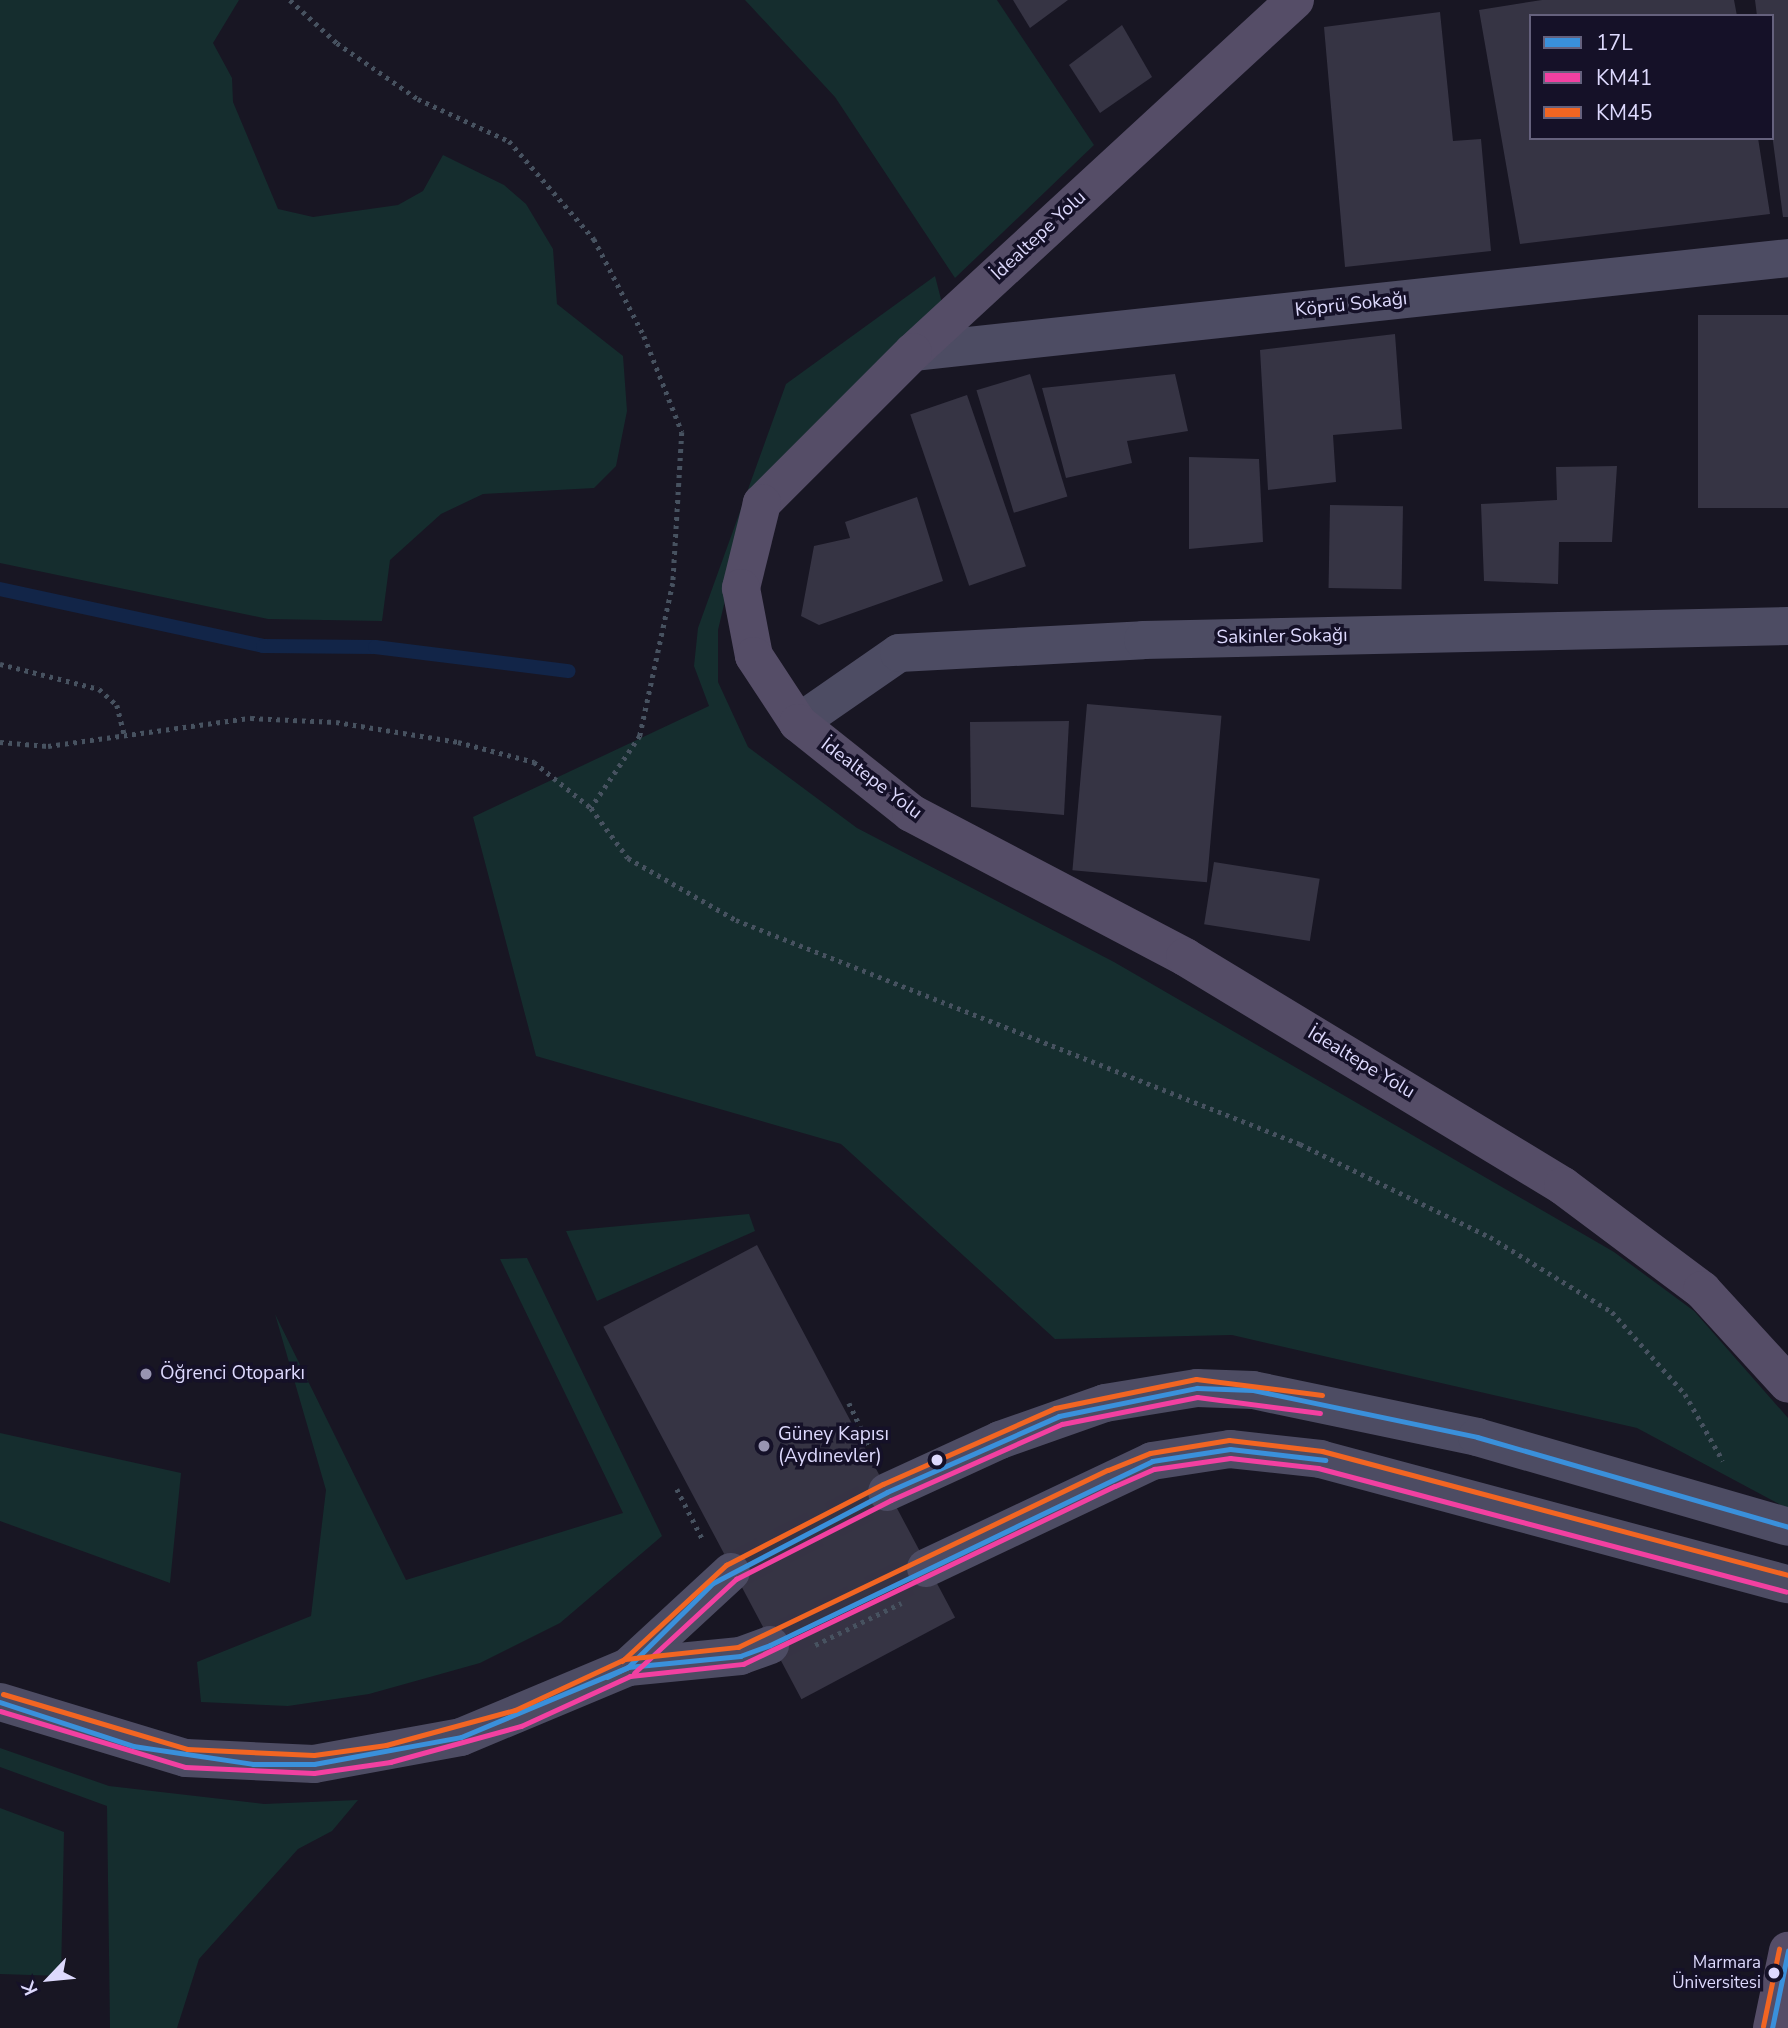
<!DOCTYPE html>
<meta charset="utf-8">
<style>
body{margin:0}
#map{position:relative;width:1788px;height:2028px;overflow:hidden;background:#181623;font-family:"Nunito Sans",sans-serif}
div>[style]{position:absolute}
.green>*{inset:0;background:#152d2e}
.stream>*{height:14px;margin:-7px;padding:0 7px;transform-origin:7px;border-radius:7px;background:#122548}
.building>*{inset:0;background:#363444;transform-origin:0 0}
.minor-tunnel>*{height:38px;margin-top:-19px;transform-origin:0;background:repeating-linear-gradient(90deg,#363344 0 38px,transparent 0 57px)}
.path>*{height:4.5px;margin-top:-2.25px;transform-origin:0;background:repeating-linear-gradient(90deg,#475260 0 3.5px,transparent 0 8.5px)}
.minor>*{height:38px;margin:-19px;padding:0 19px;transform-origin:19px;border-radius:19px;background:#4d4c63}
.major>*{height:38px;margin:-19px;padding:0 19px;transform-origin:19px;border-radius:19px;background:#554d67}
.bus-1>*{height:5px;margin:-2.5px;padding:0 2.5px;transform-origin:2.5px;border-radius:2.5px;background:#3a90db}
.bus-2>*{height:5px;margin:-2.5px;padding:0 2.5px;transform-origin:2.5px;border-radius:2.5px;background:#f240a1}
.bus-3>*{height:5px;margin:-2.5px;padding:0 2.5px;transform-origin:2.5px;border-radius:2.5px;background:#f26522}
.dots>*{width:19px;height:19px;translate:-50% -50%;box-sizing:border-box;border:4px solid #151128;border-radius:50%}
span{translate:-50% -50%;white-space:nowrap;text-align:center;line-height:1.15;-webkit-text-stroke:7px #151128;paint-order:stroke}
.bus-label{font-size:17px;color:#ddd9fd}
.right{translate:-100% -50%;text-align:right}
.street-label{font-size:19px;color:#ddd9fd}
.poi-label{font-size:19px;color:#ddd9fd}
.left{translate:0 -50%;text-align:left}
.legend{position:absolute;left:1529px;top:14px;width:245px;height:126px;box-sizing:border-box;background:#151128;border:2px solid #65617d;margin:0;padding:9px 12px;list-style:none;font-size:21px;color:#ddd9fd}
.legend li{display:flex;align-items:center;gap:14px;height:35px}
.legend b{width:35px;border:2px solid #65617d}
.north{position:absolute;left:14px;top:1944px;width:70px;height:70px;-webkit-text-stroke:5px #151128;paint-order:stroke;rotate:244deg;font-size:19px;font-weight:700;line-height:28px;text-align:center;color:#ddd9fd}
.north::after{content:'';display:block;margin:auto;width:24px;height:32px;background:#ddd9fd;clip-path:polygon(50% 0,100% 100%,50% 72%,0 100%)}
</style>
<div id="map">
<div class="green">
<div style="clip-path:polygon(0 0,239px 0,213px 43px,232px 78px,233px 102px,278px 209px,313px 217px,398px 205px,423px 191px,443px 155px,504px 185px,526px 204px,553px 249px,557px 304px,623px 356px,627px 411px,616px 466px,594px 488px,483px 494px,441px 514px,390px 560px,382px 621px,268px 619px,0 563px)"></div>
<div style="clip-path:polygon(745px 0,997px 0,1094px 145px,955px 278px,835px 97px)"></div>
<div style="clip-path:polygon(935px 276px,943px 307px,740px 537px,718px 630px,718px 682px,748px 747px,857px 828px,1114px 962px,1614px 1252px,1694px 1311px,1788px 1418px,1788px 1516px,1783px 1506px,1637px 1428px,1232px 1335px,1055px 1339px,841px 1144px,536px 1056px,473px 817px,709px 706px,694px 666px,698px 628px,786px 384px)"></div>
<div style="clip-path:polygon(749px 1214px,755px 1231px,597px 1301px,566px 1231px)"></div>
<div style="clip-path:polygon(527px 1258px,662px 1536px,560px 1623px,480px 1663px,369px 1694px,288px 1706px,201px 1702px,197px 1662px,311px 1616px,326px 1490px,275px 1314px,406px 1580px,623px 1513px,500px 1259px)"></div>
<div style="clip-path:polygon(0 1433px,181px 1473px,170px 1583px,0 1521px)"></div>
<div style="clip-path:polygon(0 1748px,109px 1786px,264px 1804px,358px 1800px,332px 1831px,298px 1849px,199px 1959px,177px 2028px,110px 2028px,107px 1806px,0 1767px)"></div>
<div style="clip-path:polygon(0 1808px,64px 1832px,61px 1976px,0 1974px)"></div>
</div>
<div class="stream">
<div style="left:0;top:589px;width:269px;rotate:12.2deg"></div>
<div style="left:263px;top:646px;width:112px;rotate:0.5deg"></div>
<div style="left:375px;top:647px;width:195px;rotate:7.1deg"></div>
</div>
<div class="building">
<div style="clip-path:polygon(1013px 0,1068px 0,1030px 28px)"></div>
<div style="clip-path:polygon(1542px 0,1734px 0,1737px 16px,1531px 16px,1531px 138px,1758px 138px,1770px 214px,1520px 244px,1479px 10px)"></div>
<div style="clip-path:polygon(1755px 0,1788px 0,1788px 217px,1783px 217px,1772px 134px,1772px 16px,1757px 16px)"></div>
<div style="clip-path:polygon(1440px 12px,1453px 141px,1481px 139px,1491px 251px,1345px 267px,1324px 27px)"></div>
<div style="clip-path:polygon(1122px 25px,1152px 77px,1100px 113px,1069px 65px)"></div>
<div style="left:1788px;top:315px;width:193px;height:90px;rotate:90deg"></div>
<div style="clip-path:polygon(1395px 334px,1402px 429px,1333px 435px,1336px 482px,1268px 490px,1260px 350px)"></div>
<div style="left:1030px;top:374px;width:128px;height:56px;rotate:73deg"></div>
<div style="clip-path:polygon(1175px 374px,1188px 431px,1127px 441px,1132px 463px,1066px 478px,1042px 388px)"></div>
<div style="left:967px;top:395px;width:181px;height:60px;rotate:71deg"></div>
<div style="clip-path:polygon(1189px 457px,1259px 459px,1263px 542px,1189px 549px)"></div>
<div style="clip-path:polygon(1617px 466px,1612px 542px,1559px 542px,1558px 584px,1484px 581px,1481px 504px,1557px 500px,1556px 467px)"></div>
<div style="clip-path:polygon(917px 497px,943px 581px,819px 625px,801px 616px,814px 546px,850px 538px,845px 522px)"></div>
<div style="left:1330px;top:505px;width:73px;height:83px;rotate:1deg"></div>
<div style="left:1087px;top:704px;width:135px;height:167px;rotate:5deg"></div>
<div style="clip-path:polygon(1069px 721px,1064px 815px,971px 807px,970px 722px)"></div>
<div style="left:1214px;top:862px;width:107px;height:63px;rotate:9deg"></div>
<div style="left:757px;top:1245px;width:422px;height:174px;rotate:62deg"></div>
</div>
<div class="minor-tunnel">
<div style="left:731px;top:1572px;width:175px;rotate:-27.1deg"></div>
<div style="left:770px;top:1645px;width:174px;rotate:-26.3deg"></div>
</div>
<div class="path">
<div style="left:290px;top:0;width:64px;rotate:42.5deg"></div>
<div style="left:337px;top:43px;width:98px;rotate:34.7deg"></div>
<div style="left:418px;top:99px;width:100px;rotate:24.8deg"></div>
<div style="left:509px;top:141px;width:130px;rotate:49.1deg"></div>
<div style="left:594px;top:239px;width:109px;rotate:62.7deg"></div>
<div style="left:644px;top:336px;width:103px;rotate:68.4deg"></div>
<div style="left:682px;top:432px;width:151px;rotate:93.4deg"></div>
<div style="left:673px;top:583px;width:157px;rotate:102.2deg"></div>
<div style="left:640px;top:736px;width:87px;rotate:124.2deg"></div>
<div style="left:0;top:664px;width:102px;rotate:14.2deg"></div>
<div style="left:99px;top:689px;width:24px;rotate:42deg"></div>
<div style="left:117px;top:705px;width:32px;rotate:76deg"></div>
<div style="left:0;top:742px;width:48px;rotate:4.8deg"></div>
<div style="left:48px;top:746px;width:205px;rotate:-7.9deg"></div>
<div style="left:251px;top:718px;width:85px;rotate:2.7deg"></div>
<div style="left:336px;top:722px;width:124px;rotate:9.3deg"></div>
<div style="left:458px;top:742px;width:79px;rotate:14.7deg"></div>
<div style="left:534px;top:762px;width:73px;rotate:38.9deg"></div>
<div style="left:591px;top:808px;width:62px;rotate:53.5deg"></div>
<div style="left:628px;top:858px;width:125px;rotate:29.9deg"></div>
<div style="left:736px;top:920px;width:607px;rotate:21.66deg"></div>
<div style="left:1300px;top:1144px;width:212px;rotate:26.1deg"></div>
<div style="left:1490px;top:1237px;width:143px;rotate:31.6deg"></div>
<div style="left:1612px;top:1312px;width:110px;rotate:48.3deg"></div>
<div style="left:1685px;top:1394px;width:77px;rotate:60.4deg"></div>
<div style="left:849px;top:1403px;width:53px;rotate:64.4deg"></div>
<div style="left:677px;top:1489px;width:55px;rotate:63deg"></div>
<div style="left:815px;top:1645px;width:96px;rotate:-26deg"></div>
</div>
<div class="minor">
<div style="left:913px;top:352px;width:880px;rotate:-6.13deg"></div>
<div style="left:798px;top:723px;width:123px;rotate:-34.7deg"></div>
<div style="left:899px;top:653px;width:244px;rotate:-3deg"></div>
<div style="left:1143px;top:640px;width:645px;rotate:-1.24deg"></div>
<div style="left:887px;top:1492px;width:124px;rotate:-24.7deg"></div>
<div style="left:1000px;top:1440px;width:111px;rotate:-19.4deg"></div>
<div style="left:1105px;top:1403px;width:93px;rotate:-9.3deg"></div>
<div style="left:1197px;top:1388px;width:56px;rotate:2deg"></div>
<div style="left:1253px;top:1390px;width:229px;rotate:11.8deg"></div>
<div style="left:1477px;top:1437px;width:324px;rotate:16.1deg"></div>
<div style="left:926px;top:1568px;width:250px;rotate:-25.3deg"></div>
<div style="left:1152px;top:1461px;width:79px;rotate:-8.7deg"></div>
<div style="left:1230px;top:1449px;width:91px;rotate:6.3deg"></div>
<div style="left:1320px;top:1459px;width:484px;rotate:15deg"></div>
<div style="left:628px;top:1667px;width:140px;rotate:-42.7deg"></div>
<div style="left:0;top:1702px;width:194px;rotate:16.8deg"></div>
<div style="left:186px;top:1758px;width:128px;rotate:2.7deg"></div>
<div style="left:314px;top:1764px;width:149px;rotate:-10.4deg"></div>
<div style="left:461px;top:1737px;width:181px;rotate:-22.7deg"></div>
<div style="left:628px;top:1667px;width:113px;rotate:-5.6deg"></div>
<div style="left:740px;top:1656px;width:32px;rotate:-20deg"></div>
</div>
<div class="major">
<div style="left:1295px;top:0;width:519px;rotate:137.34deg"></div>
<div style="left:913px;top:352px;width:214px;rotate:135deg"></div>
<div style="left:762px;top:503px;width:88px;rotate:103.9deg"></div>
<div style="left:741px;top:588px;width:69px;rotate:79.2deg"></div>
<div style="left:754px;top:656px;width:80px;rotate:56.7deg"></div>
<div style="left:798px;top:723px;width:144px;rotate:38.5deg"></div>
<div style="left:911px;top:813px;width:310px;rotate:27.7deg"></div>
<div style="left:1185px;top:957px;width:442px;rotate:31.2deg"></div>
<div style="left:1563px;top:1186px;width:174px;rotate:36.8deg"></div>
<div style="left:1702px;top:1290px;width:127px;rotate:47.5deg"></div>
<div style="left:1772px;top:2028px;width:79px;rotate:-78.3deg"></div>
</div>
<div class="bus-1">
<div style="left:607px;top:1677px;width:23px;rotate:-25deg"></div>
<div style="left:628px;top:1667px;width:113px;rotate:-5.6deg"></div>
<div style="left:740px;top:1656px;width:32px;rotate:-20deg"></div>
<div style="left:770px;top:1645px;width:424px;rotate:-25.7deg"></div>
<div style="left:1152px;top:1461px;width:79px;rotate:-8.7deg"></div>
<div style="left:1230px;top:1449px;width:96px;rotate:6.6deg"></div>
<div style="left:0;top:1702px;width:140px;rotate:18.3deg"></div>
<div style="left:133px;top:1746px;width:121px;rotate:8.5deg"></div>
<div style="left:253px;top:1764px;width:61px"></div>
<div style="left:314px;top:1764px;width:149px;rotate:-10.4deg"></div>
<div style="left:461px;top:1737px;width:181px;rotate:-22.7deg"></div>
<div style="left:628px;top:1667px;width:120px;rotate:-44.7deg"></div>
<div style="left:713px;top:1583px;width:196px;rotate:-27.6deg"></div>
<div style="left:887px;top:1492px;width:188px;rotate:-23.8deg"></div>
<div style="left:1059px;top:1416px;width:141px;rotate:-11.5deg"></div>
<div style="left:1197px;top:1388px;width:56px;rotate:2deg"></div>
<div style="left:1253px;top:1390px;width:229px;rotate:11.8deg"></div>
<div style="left:1477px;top:1437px;width:324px;rotate:16.1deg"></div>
<div style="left:1772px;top:2028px;width:79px;rotate:-78.3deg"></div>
</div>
<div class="bus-2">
<div style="left:634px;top:1673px;width:139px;rotate:-42.7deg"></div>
<div style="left:736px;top:1579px;width:174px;rotate:-27deg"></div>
<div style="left:891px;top:1500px;width:187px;rotate:-24deg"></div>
<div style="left:1062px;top:1424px;width:138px;rotate:-11.3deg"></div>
<div style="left:1197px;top:1397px;width:124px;rotate:7.4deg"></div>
<div style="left:0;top:1711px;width:193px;rotate:16.8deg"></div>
<div style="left:185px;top:1767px;width:129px;rotate:2.7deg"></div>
<div style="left:314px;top:1773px;width:77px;rotate:-8.2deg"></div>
<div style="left:390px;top:1762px;width:136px;rotate:-15.4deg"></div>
<div style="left:521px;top:1726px;width:120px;rotate:-24.6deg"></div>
<div style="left:630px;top:1676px;width:114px;rotate:-6.1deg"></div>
<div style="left:743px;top:1664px;width:412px;rotate:-25.6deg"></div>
<div style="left:1115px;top:1486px;width:43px;rotate:-23.6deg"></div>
<div style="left:1154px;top:1469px;width:77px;rotate:-8.2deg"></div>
<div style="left:1230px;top:1458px;width:89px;rotate:6.5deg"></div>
<div style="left:1318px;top:1468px;width:484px;rotate:14.8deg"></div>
</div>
<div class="bus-3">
<div style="left:622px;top:1661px;width:142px;rotate:-42.7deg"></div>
<div style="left:726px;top:1565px;width:177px;rotate:-27.3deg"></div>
<div style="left:883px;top:1484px;width:188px;rotate:-23.8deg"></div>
<div style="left:1055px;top:1408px;width:144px;rotate:-11.6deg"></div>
<div style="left:1196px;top:1379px;width:127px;rotate:7.2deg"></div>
<div style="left:3px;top:1694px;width:192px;rotate:16.6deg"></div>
<div style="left:187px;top:1749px;width:127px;rotate:2.7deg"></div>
<div style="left:314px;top:1755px;width:73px;rotate:-7.9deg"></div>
<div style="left:386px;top:1745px;width:134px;rotate:-15.2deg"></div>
<div style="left:515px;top:1710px;width:121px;rotate:-24.9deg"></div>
<div style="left:625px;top:1659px;width:114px;rotate:-6.1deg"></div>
<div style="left:738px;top:1647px;width:410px;rotate:-25.6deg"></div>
<div style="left:1108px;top:1470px;width:45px;rotate:-22deg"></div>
<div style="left:1150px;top:1453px;width:80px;rotate:-9.3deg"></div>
<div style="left:1229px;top:1440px;width:94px;rotate:6.7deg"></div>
<div style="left:1322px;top:1451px;width:482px;rotate:14.9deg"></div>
<div style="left:1763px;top:2026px;width:79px;rotate:-78.3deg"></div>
</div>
<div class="dots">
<div style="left:146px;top:1374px;background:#9895b1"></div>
<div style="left:764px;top:1446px;background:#9895b1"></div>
<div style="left:937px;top:1460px;background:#ddd9fd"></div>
<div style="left:1774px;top:1973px;background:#ddd9fd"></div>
</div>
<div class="bus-label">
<span class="right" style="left:1761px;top:1973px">Marmara<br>Üniversitesi</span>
</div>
<div class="street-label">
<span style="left:1039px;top:236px;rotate:-43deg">İdealtepe Yolu</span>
<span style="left:1351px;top:305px;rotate:-6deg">Köprü Sokağı</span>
<span style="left:1282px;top:637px;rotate:-1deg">Sakinler Sokağı</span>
<span style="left:871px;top:779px;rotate:37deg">İdealtepe Yolu</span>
<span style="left:1361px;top:1063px;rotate:31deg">İdealtepe Yolu</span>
</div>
<div class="poi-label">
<span class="left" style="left:160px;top:1374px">Öğrenci Otoparkı</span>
<span class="left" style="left:778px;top:1446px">Güney Kapısı<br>(Aydınevler)</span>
</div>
<ul class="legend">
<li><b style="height:9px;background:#3a90db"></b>17L</li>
<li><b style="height:9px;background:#f240a1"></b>KM41</li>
<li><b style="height:9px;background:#f26522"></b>KM45</li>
</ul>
<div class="north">K</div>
</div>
